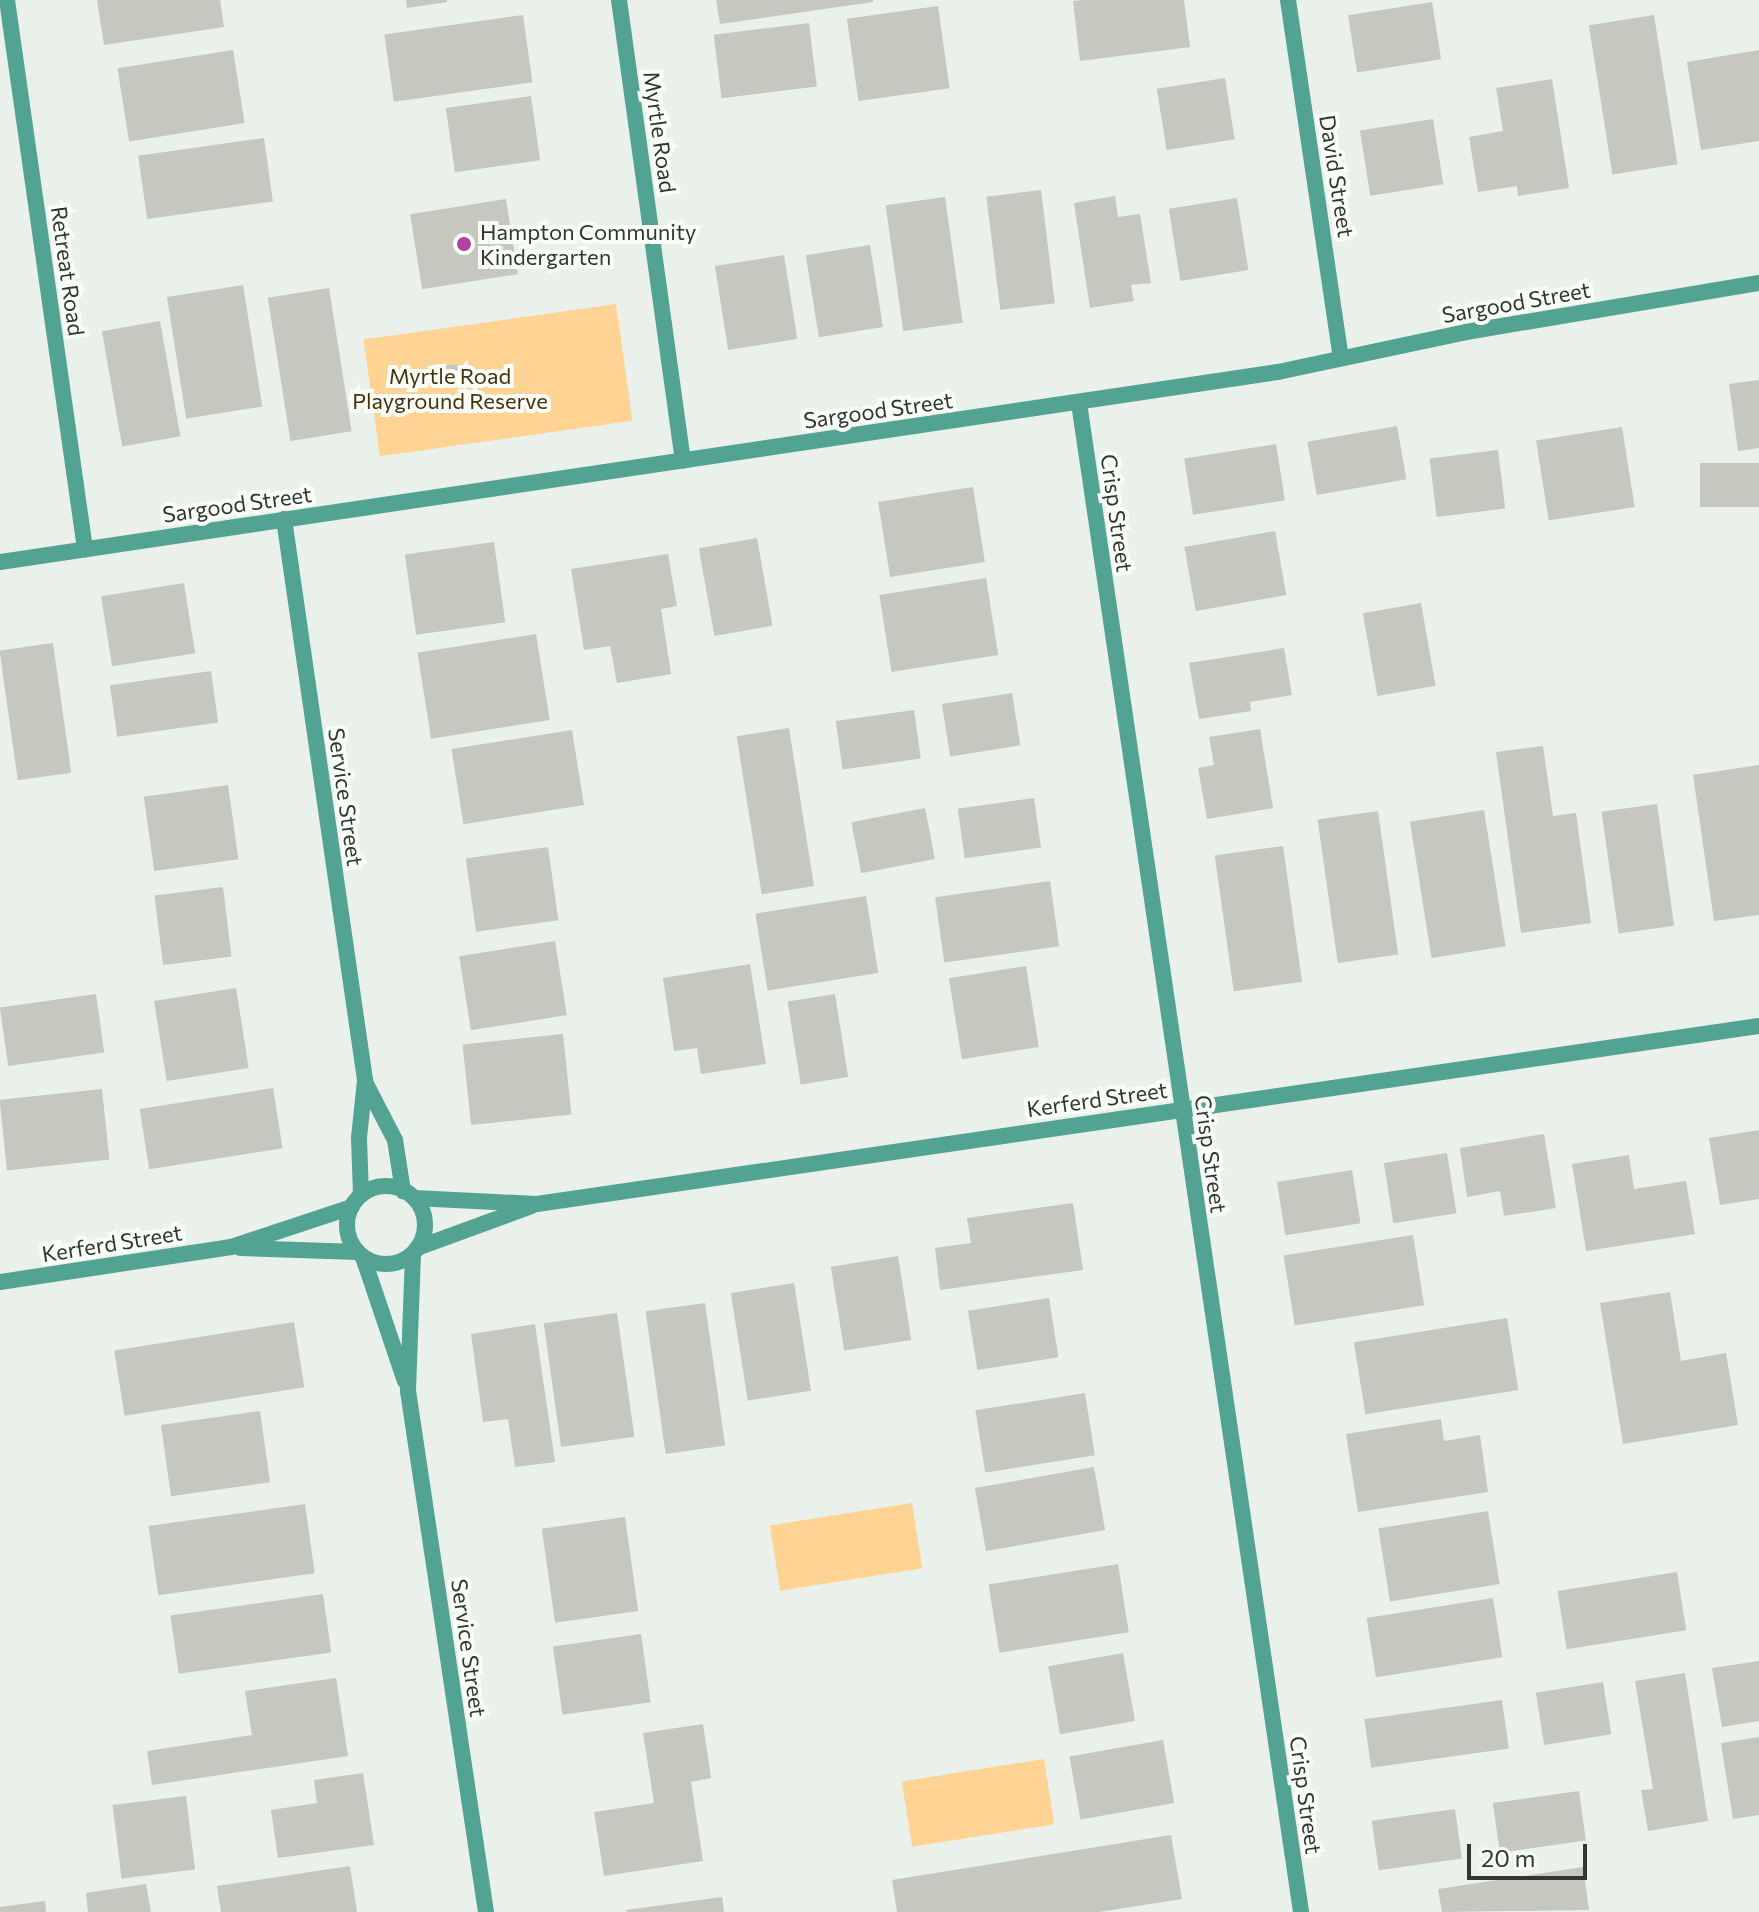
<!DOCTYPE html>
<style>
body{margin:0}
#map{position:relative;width:1759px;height:1912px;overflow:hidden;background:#eaf0ea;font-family:Commissioner,sans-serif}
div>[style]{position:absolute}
.green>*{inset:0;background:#ffd393;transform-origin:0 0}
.building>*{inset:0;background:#c6c7bf;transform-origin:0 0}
.street>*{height:16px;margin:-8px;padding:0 8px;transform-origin:8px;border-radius:8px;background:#52a392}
.street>.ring{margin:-8px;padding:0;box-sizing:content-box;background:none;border:16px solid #52a392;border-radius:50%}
.dots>*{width:22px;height:22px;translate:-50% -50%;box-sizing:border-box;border:4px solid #f8fef7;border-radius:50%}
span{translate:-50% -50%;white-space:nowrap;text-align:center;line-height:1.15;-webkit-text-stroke:8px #f8fef7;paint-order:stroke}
.street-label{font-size:22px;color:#323532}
.poi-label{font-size:22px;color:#323532}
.left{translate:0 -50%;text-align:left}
.park-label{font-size:22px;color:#48310a}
.scale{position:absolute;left:1467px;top:1844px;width:120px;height:36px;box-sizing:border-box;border:4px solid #323532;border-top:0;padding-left:10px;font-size:24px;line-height:28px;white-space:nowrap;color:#323532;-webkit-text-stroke:6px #f8fef7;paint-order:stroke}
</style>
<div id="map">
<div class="green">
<div style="left:616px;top:304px;width:118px;height:255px;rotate:82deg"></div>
<div style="left:912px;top:1503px;width:66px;height:144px;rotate:81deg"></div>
<div style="left:1044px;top:1759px;width:66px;height:144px;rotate:81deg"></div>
</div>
<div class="building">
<div style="clip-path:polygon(97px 0,220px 0,224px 27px,104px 45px)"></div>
<div style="clip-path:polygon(406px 0,447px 0,447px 2px,407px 8px)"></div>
<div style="clip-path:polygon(716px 0,873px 0,873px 2px,720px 24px)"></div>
<div style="clip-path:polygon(1083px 0,1184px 0,1190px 47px,1080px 61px,1073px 1px)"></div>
<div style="left:1432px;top:2px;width:58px;height:85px;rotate:81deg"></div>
<div style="left:938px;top:6px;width:83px;height:92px;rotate:82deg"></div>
<div style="left:523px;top:15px;width:68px;height:140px;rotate:82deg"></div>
<div style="left:1654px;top:15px;width:151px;height:66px;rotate:81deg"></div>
<div style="left:809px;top:23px;width:64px;height:96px;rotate:83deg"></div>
<div style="left:233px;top:50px;width:74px;height:117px;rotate:81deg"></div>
<div style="clip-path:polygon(1759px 50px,1759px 141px,1701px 150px,1687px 62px)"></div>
<div style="left:1225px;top:78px;width:62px;height:69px;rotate:81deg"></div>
<div style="clip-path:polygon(1552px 79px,1569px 188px,1518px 196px,1517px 186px,1478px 192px,1469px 137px,1503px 131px,1496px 88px)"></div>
<div style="left:531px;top:96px;width:65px;height:86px;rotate:82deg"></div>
<div style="left:1433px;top:119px;width:66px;height:74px;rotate:81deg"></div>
<div style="left:264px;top:138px;width:64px;height:127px;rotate:82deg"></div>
<div style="left:1041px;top:190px;width:114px;height:55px;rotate:83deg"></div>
<div style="clip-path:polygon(1115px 196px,1118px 217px,1140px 214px,1151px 283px,1131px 285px,1134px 301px,1090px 308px,1074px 203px)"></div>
<div style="left:945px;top:197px;width:127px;height:60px;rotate:82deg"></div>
<div style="left:1237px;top:198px;width:73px;height:69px;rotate:81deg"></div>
<div style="left:506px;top:199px;width:76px;height:97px;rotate:81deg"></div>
<div style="left:870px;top:245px;width:83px;height:65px;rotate:81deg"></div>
<div style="left:784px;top:255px;width:85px;height:70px;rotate:81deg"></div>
<div style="left:243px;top:285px;width:123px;height:77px;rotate:81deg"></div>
<div style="left:329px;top:288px;width:145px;height:62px;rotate:81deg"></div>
<div style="left:160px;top:321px;width:117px;height:59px;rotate:80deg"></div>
<div style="left:463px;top:364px;width:21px;height:28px;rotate:85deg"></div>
<div style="clip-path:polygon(1759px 380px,1759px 448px,1738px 451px,1729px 384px)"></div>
<div style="left:1397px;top:426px;width:54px;height:91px;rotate:80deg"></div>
<div style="left:1622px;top:427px;width:81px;height:87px;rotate:81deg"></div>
<div style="left:1276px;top:444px;width:57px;height:93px;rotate:81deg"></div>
<div style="left:1498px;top:450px;width:59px;height:69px;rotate:83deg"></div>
<div style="left:1759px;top:463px;width:44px;height:59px;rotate:90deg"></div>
<div style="left:973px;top:487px;width:76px;height:96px;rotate:81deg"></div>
<div style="left:1275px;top:531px;width:65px;height:92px;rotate:80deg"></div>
<div style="left:757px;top:538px;width:89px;height:59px;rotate:80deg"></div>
<div style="left:494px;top:542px;width:81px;height:90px;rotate:82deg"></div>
<div style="clip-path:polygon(668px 554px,677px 606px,661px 609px,671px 674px,617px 683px,610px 646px,584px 650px,571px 569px)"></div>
<div style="left:986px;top:578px;width:78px;height:108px;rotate:81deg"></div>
<div style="left:184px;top:583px;width:71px;height:84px;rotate:81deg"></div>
<div style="left:1421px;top:603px;width:84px;height:59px;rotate:80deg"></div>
<div style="left:536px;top:634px;width:87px;height:120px;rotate:81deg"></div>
<div style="left:53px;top:643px;width:131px;height:54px;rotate:82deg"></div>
<div style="clip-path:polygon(1284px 648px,1292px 695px,1250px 702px,1251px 711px,1199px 719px,1189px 663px)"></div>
<div style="left:211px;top:671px;width:52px;height:102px;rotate:82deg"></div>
<div style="left:1012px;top:693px;width:53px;height:71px;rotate:81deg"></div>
<div style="left:914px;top:710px;width:49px;height:79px;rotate:82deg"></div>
<div style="left:789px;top:728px;width:160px;height:53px;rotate:81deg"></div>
<div style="clip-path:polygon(1260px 729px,1273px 808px,1207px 819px,1198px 768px,1214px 765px,1209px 737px)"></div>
<div style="left:572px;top:730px;width:76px;height:122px;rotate:81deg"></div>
<div style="clip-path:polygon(1543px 746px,1553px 816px,1576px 813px,1591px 923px,1521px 933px,1496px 752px)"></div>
<div style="clip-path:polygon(1759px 765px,1759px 915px,1714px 921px,1693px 775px)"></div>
<div style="left:228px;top:785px;width:75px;height:85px;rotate:82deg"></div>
<div style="left:1034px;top:798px;width:50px;height:77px;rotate:82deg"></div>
<div style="left:1657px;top:804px;width:123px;height:56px;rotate:82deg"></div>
<div style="left:925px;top:808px;width:52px;height:75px;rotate:79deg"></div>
<div style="left:1484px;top:810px;width:138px;height:75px;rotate:81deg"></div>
<div style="left:1378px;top:811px;width:145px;height:61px;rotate:82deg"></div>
<div style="left:1283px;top:846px;width:137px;height:69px;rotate:82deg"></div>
<div style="left:548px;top:847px;width:74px;height:83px;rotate:82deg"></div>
<div style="left:1050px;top:881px;width:66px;height:116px;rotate:82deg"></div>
<div style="left:223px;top:887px;width:70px;height:69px;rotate:83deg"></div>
<div style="left:866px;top:896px;width:78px;height:112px;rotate:81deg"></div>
<div style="left:555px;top:941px;width:75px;height:97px;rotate:81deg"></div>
<div style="clip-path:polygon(750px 964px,766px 1064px,701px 1074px,697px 1048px,674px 1051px,663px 978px)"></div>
<div style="left:1026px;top:966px;width:82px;height:78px;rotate:81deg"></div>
<div style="left:236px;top:988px;width:81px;height:83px;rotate:81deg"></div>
<div style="left:96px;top:994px;width:59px;height:97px;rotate:82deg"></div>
<div style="left:835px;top:994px;width:84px;height:48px;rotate:81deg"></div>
<div style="left:563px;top:1034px;width:81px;height:101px;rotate:84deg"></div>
<div style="left:273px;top:1088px;width:61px;height:135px;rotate:81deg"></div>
<div style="left:102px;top:1089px;width:71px;height:103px;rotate:84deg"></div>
<div style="clip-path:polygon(1759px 1130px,1759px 1199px,1720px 1205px,1709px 1138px)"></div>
<div style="clip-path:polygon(1544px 1134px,1556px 1208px,1504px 1216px,1500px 1191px,1467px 1197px,1460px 1148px)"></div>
<div style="left:1447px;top:1153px;width:61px;height:64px;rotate:81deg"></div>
<div style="clip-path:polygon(1629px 1155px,1634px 1189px,1686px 1181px,1695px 1234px,1586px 1251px,1572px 1164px)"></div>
<div style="left:1352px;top:1170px;width:54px;height:76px;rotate:81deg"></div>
<div style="clip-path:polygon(1073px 1203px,1083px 1270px,940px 1290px,935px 1248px,971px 1243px,967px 1218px)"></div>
<div style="left:1413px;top:1235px;width:71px;height:131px;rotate:81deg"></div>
<div style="left:898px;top:1256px;width:85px;height:68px;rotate:81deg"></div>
<div style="left:794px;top:1283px;width:109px;height:64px;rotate:81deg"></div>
<div style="clip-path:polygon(1670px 1292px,1681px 1361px,1726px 1353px,1738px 1425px,1623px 1444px,1600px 1303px)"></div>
<div style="left:1049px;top:1298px;width:60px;height:82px;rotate:81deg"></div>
<div style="left:705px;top:1303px;width:144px;height:60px;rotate:82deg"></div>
<div style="left:617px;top:1313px;width:125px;height:74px;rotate:82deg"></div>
<div style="left:1507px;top:1318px;width:73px;height:155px;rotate:81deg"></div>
<div style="left:294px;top:1322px;width:66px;height:182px;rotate:81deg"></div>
<div style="clip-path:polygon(535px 1324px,555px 1462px,515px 1467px,508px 1419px,483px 1422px,471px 1334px)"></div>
<div style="left:1085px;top:1393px;width:63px;height:111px;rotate:81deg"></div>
<div style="left:260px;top:1411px;width:72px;height:100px;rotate:82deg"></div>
<div style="clip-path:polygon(1441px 1419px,1444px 1441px,1480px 1435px,1488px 1492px,1358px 1512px,1346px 1434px)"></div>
<div style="left:1094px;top:1467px;width:64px;height:121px;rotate:80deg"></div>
<div style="left:305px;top:1504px;width:70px;height:158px;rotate:82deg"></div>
<div style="left:1488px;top:1511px;width:74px;height:111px;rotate:81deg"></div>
<div style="left:625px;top:1517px;width:95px;height:84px;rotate:82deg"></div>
<div style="left:1118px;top:1564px;width:69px;height:131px;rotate:81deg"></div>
<div style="left:1677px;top:1572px;width:59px;height:121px;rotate:81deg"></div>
<div style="left:323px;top:1594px;width:59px;height:154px;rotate:82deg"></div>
<div style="left:1493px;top:1598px;width:60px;height:128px;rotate:81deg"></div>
<div style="left:641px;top:1634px;width:69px;height:89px;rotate:82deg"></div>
<div style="left:1123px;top:1653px;width:69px;height:76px;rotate:80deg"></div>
<div style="clip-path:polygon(1759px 1661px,1759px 1721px,1722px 1727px,1712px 1668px)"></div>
<div style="clip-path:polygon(1685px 1673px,1708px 1821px,1648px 1831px,1641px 1790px,1653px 1789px,1635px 1681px)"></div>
<div style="clip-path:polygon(336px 1678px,348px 1756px,152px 1785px,147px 1751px,252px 1735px,245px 1691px)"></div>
<div style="left:1603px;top:1682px;width:53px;height:68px;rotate:81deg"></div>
<div style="left:1502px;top:1700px;width:49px;height:139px;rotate:82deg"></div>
<div style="clip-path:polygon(703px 1724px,711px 1778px,691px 1782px,703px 1861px,604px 1876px,594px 1812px,654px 1803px,643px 1733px)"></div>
<div style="clip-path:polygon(1759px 1737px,1759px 1815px,1733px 1819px,1721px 1743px)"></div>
<div style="left:1163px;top:1740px;width:64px;height:95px;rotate:80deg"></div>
<div style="clip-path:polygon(363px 1773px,374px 1845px,278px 1858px,271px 1810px,317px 1803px,314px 1780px)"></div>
<div style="left:1579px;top:1791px;width:50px;height:87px;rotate:82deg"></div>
<div style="left:186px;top:1796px;width:74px;height:74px;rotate:83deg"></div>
<div style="left:1455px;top:1809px;width:50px;height:84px;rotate:82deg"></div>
<div style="clip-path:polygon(1171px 1835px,1182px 1899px,1099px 1912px,897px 1912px,892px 1880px)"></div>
<div style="clip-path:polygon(350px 1866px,357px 1912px,221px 1912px,217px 1886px)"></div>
<div style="clip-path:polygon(1583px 1867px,1589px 1910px,1442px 1912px,1438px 1889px)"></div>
<div style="clip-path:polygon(146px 1884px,151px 1912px,88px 1912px,86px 1893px)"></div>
<div style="clip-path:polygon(722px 1897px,724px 1912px,627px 1912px,626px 1910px)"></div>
<div style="clip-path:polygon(45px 1901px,46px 1912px,0 1912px,0 1907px)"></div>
</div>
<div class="street">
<div style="left:7px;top:0;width:555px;rotate:81.91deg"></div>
<div style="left:619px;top:0;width:465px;rotate:82.1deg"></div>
<div style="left:1288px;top:0;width:362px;rotate:81.6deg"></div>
<div style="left:1079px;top:403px;width:1525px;rotate:81.63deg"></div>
<div style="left:284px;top:519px;width:567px;rotate:81.78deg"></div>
<div style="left:365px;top:1080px;width:58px;rotate:95.9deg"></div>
<div style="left:359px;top:1138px;width:57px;rotate:88deg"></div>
<div style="left:0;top:562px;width:1292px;rotate:-8.46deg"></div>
<div style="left:1278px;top:372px;width:192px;rotate:-12deg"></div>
<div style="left:1466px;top:332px;width:297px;rotate:-9.5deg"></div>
<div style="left:365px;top:1082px;width:65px;rotate:62.7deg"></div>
<div style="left:395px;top:1140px;width:52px;rotate:81.1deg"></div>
<div class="ring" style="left:347px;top:1186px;width:62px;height:62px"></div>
<div style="left:414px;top:1198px;width:123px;rotate:2.8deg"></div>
<div style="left:537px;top:1204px;width:1235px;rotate:-8.29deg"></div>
<div style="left:240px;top:1248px;width:118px;rotate:1.9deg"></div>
<div style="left:417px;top:1248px;width:122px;rotate:-20.1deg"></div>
<div style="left:413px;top:1254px;width:137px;rotate:92.1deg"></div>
<div style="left:408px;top:1391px;width:527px;rotate:81.49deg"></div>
<div style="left:363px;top:1257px;width:131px;rotate:71.3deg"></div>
<div style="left:0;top:1282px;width:234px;rotate:-8.6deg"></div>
<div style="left:231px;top:1247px;width:127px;rotate:-18.3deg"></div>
</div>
<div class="dots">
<div style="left:464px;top:244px;background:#b042a0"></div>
</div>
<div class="street-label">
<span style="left:660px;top:132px;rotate:82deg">Myrtle Road</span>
<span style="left:1337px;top:176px;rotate:81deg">David Street</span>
<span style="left:68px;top:271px;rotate:82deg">Retreat Road</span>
<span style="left:1516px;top:302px;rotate:-10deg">Sargood Street</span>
<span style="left:878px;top:410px;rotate:-8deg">Sargood Street</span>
<span style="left:237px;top:504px;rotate:-8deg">Sargood Street</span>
<span style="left:1117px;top:513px;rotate:82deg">Crisp Street</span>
<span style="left:346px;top:797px;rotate:82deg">Service Street</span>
<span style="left:1097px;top:1099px;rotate:-8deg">Kerferd Street</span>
<span style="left:1211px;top:1154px;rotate:82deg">Crisp Street</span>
<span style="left:112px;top:1243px;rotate:-9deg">Kerferd Street</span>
<span style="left:469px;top:1648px;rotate:82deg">Service Street</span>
<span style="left:1306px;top:1795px;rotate:82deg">Crisp Street</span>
</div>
<div class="poi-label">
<span class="left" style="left:480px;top:244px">Hampton Community<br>Kindergarten</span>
</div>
<div class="park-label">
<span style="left:450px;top:388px">Myrtle Road<br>Playground Reserve</span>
</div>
<div class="scale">20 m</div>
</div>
